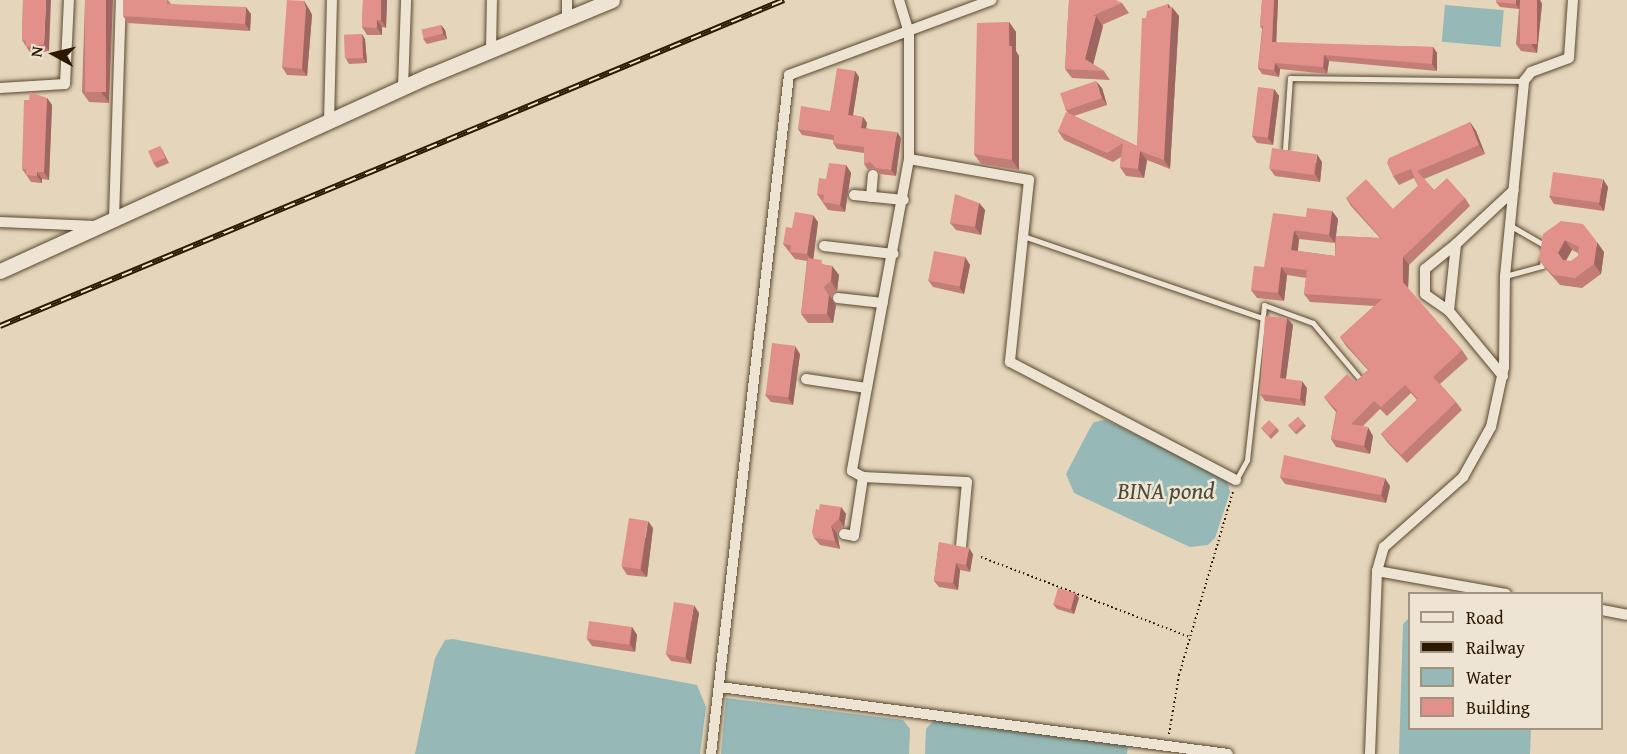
<!DOCTYPE html>
<style>
body{margin:0}
#map{position:relative;width:1627px;height:754px;overflow:hidden;background:#e4d5bb;font-family:"Gentium Book Plus",serif}
div>[style]{position:absolute}
.water>*{inset:0;background:#96b8b6;transform-origin:0 0}
.path>*{height:2px;margin-top:-1px;transform-origin:0;background:repeating-linear-gradient(90deg,#2c1900 0 1.5px,transparent 0 4.5px)}
.roads{filter:drop-shadow(0 0 2px #5a482f) drop-shadow(0 0 2px #5a482f)}
.lane>*{height:5px;margin:-2.5px;padding:0 2.5px;transform-origin:2.5px;border-radius:2.5px;background:#ede4d3}
.street>*{height:10px;margin:-5px;padding:0 5px;transform-origin:5px;border-radius:5px;background:#ede4d3}
.secondary>*{height:15px;margin:-7.5px;padding:0 7.5px;transform-origin:7.5px;border-radius:7.5px;background:#ede4d3}
.rail>*{height:6px;margin-top:-3px;transform-origin:0;background:repeating-linear-gradient(90deg,#ede4d3 0 11px,#2c1900 0 22px);box-sizing:border-box;border-block:2px solid #2c1900}
.wall>*{inset:0;background:#c27d77;transform-origin:0 0}
.shaded-wall>*{inset:0;background:#9e6661}
.building>*{inset:0;background:#e1918a;transform-origin:0 0}
span{translate:-50% -50%;white-space:nowrap;text-align:center;line-height:1.15;-webkit-text-stroke:5px #ede4d3;paint-order:stroke}
.water-label{font-size:24px;color:#4c4937;font-style:italic}
.legend{position:absolute;left:1408px;top:592px;width:195px;height:138px;box-sizing:border-box;background:#ede4d3;border:2px solid #a0937f;margin:0;padding:8px 10px;list-style:none;font-size:18px;color:#2c1900}
.legend li{display:flex;align-items:center;gap:12px;height:30px}
.legend b{width:30px;border:2px solid #a0937f}
.north{position:absolute;left:24px;top:24px;width:60px;height:60px;-webkit-text-stroke:4px #ede4d3;paint-order:stroke;rotate:278deg;font-size:16px;font-weight:700;line-height:24px;text-align:center;color:#2c1900}
.north::after{content:'';display:block;margin:auto;width:21px;height:27px;background:#2c1900;clip-path:polygon(50% 0,100% 100%,50% 72%,0 100%)}
</style>
<div id="map">
<div class="water">
<div style="left:1445px;top:5px;width:59px;height:37px;rotate:5deg"></div>
<div style="clip-path:polygon(1105px 420px,1226px 477px,1230px 492px,1215px 538px,1208px 545px,1190px 547px,1074px 493px,1066px 474px,1090px 428px,1094px 422px)"></div>
<div style="clip-path:polygon(1409px 618px,1410px 728px,1531px 729px,1530px 754px,1399px 754px,1403px 624px)"></div>
<div style="clip-path:polygon(453px 639px,697px 685px,706px 707px,700px 754px,415px 754px,435px 658px,445px 640px)"></div>
<div style="clip-path:polygon(726px 698px,903px 720px,910px 729px,909px 754px,721px 754px)"></div>
<div style="clip-path:polygon(936px 718px,1128px 745px,1127px 754px,925px 754px,926px 729px)"></div>
</div>
<div class="path">
<div style="left:981px;top:557px;width:223px;rotate:21deg"></div>
<div style="left:1169px;top:734px;width:60px;rotate:-80.4deg"></div>
<div style="left:1179px;top:675px;width:192px;rotate:-73.6deg"></div>
</div>
<div class="roads">
<div class="lane">
<div style="left:1285px;top:149px;width:71px;rotate:-86deg"></div>
<div style="left:1290px;top:78px;width:234px;rotate:0.7deg"></div>
<div style="left:1511px;top:226px;width:38px;rotate:30deg"></div>
<div style="left:1544px;top:245px;width:4px;rotate:90deg"></div>
<div style="left:1023px;top:236px;width:254px;rotate:18.9deg"></div>
<div style="left:1505px;top:276px;width:38px;rotate:-15deg"></div>
<div style="left:1542px;top:266px;width:8px;rotate:-83deg"></div>
<div style="left:1236px;top:480px;width:23px;rotate:-61deg"></div>
<div style="left:1247px;top:460px;width:156px;rotate:-83.7deg"></div>
<div style="left:1264px;top:305px;width:52px;rotate:20.2deg"></div>
<div style="left:1313px;top:323px;width:73px;rotate:50deg"></div>
</div>
<div class="street">
<div style="left:899px;top:0;width:34px;rotate:73deg"></div>
<div style="left:909px;top:32px;width:127px;rotate:90deg"></div>
<div style="left:909px;top:159px;width:317px;rotate:100.4deg"></div>
<div style="left:852px;top:471px;width:13px;rotate:29deg"></div>
<div style="left:863px;top:477px;width:104px;rotate:2.8deg"></div>
<div style="left:967px;top:482px;width:65px;rotate:95.3deg"></div>
<div style="left:567px;top:19px;width:19px;rotate:-90deg"></div>
<div style="left:491px;top:50px;width:50px;rotate:-88.9deg"></div>
<div style="left:0;top:88px;width:65px;rotate:-3.5deg"></div>
<div style="left:65px;top:84px;width:84px;rotate:-87.3deg"></div>
<div style="left:403px;top:88px;width:88px;rotate:-88deg"></div>
<div style="left:329px;top:122px;width:122px;rotate:-88.6deg"></div>
<div style="left:909px;top:159px;width:122px;rotate:9.9deg"></div>
<div style="left:1029px;top:180px;width:183px;rotate:96deg"></div>
<div style="left:1010px;top:362px;width:255px;rotate:27.6deg"></div>
<div style="left:854px;top:195px;width:50px;rotate:5.7deg"></div>
<div style="left:871px;top:197px;width:22px;rotate:-85deg"></div>
<div style="left:114px;top:219px;width:219px;rotate:-88.2deg"></div>
<div style="left:0;top:222px;width:96px;rotate:2.4deg"></div>
<div style="left:824px;top:246px;width:70px;rotate:6.5deg"></div>
<div style="left:838px;top:298px;width:45px;rotate:6.3deg"></div>
<div style="left:1449px;top:311px;width:29px;rotate:-145deg"></div>
<div style="left:1425px;top:294px;width:25px;rotate:-90deg"></div>
<div style="left:1425px;top:269px;width:40px;rotate:-39deg"></div>
<div style="left:1503px;top:376px;width:85px;rotate:-129.7deg"></div>
<div style="left:1449px;top:311px;width:67px;rotate:-84deg"></div>
<div style="left:1456px;top:244px;width:79px;rotate:-43deg"></div>
<div style="left:806px;top:379px;width:61px;rotate:8.5deg"></div>
<div style="left:844px;top:534px;width:10px;rotate:11deg"></div>
<div style="left:854px;top:536px;width:60px;rotate:-81.3deg"></div>
<div style="left:1377px;top:571px;width:131px;rotate:10.1deg"></div>
<div style="left:1602px;top:610px;width:25px;rotate:11deg"></div>
<div style="left:720px;top:687px;width:512px;rotate:7.51deg"></div>
<div style="left:711px;top:754px;width:683px;rotate:-83.45deg"></div>
<div style="left:789px;top:75px;width:216px;rotate:-20.3deg"></div>
<div style="left:1370px;top:754px;width:183px;rotate:-87.8deg"></div>
<div style="left:1377px;top:571px;width:25px;rotate:-74deg"></div>
<div style="left:1384px;top:547px;width:106px;rotate:-41.5deg"></div>
<div style="left:1463px;top:477px;width:57px;rotate:-60.8deg"></div>
<div style="left:1491px;top:427px;width:61px;rotate:-77.8deg"></div>
<div style="left:1504px;top:367px;width:91px;rotate:-89.4deg"></div>
<div style="left:1505px;top:276px;width:196px;rotate:-84.4deg"></div>
<div style="left:1524px;top:81px;width:11px;rotate:-52deg"></div>
<div style="left:1531px;top:72px;width:40px;rotate:-20.2deg"></div>
<div style="left:1569px;top:58px;width:58px;rotate:-86.1deg"></div>
</div>
<div class="secondary">
<div style="left:0;top:271px;width:473px;rotate:-24.5deg"></div>
<div style="left:431px;top:75px;width:196px;rotate:-22.5deg"></div>
</div>
</div>
<div class="rail">
<div style="left:0;top:326px;width:849px;rotate:-22.58deg"></div>
</div>
<div class="wall">
<div style="clip-path:polygon(23px 0,49px 51px,31px 54px,22px 40px)"></div>
<div style="clip-path:polygon(85px 0,109px 103px,89px 102px,82px 92px)"></div>
<div style="clip-path:polygon(123px 0,168px 0,171px 4px,251px 14px,250px 31px,128px 23px,123px 16px)"></div>
<div style="clip-path:polygon(363px 0,387px 0,386px 28px,382px 27px,382px 35px,367px 35px,362px 27px)"></div>
<div style="clip-path:polygon(1069px 0,1122px 3px,1129px 13px,1102px 25px,1103px 26px,1093px 64px,1104px 71px,1110px 80px,1072px 78px,1065px 69px)"></div>
<div style="clip-path:polygon(1262px 0,1278px 0,1276px 43px,1433px 47px,1437px 53px,1437px 71px,1329px 61px,1327px 74px,1280px 69px,1279px 77px,1262px 74px,1258px 68px,1262px 29px,1260px 26px)"></div>
<div style="clip-path:polygon(1496px 0,1540px 0,1542px 4px,1537px 53px,1521px 51px,1516px 44px,1519px 9px,1500px 7px,1496px 2px)"></div>
<div style="clip-path:polygon(304px 1px,309px 9px,312px 15px,307px 76px,287px 75px,282px 67px)"></div>
<div style="clip-path:polygon(1168px 4px,1179px 16px,1170px 169px,1147px 160px,1144px 178px,1126px 176px,1120px 167px,1121px 157px,1113px 162px,1064px 140px,1058px 131px,1068px 113px,1065px 109px,1102px 88px,1107px 105px,1074px 116px,1137px 146px,1146px 18px)"></div>
<div style="clip-path:polygon(1009px 22px,1016px 32px,1016px 51px,1019px 56px,1019px 170px,981px 164px,974px 154px)"></div>
<div style="clip-path:polygon(441px 25px,445px 30px,447px 39px,427px 44px,423px 39px)"></div>
<div style="clip-path:polygon(365px 39px,367px 63px,349px 64px,346px 59px)"></div>
<div style="clip-path:polygon(855px 71px,859px 77px,853px 115px,863px 117px,867px 123px,866px 128px,901px 138px,896px 176px,880px 174px,874px 168px,868px 170px,864px 164px,864px 153px,837px 149px,833px 143px,833px 140px,802px 135px,798px 129px,830px 111px)"></div>
<div style="clip-path:polygon(1274px 89px,1279px 96px,1273px 145px,1257px 143px,1252px 136px)"></div>
<div style="clip-path:polygon(47px 98px,52px 105px,49px 180px,42px 179px,42px 183px,31px 182px,22px 169px,29px 100px)"></div>
<div style="clip-path:polygon(evenodd,1470px 122px,1476px 131px,1485px 154px,1424px 179px,1434px 190px,1465px 198px,1470px 206px,1409px 265px,1408px 289px,1462px 350px,1468px 359px,1440px 384px,1456px 402px,1462px 410px,1407px 463px,1387px 442px,1381px 434px,1417px 400px,1411px 393px,1387px 416px,1380px 409px,1363px 426px,1373px 436px,1370px 454px,1336px 447px,1331px 439px,1336px 412px,1330px 405px,1324px 397px,1355px 382px,1368px 370px,1346px 346px,1340px 337px,1374px 306px,1310px 302px,1304px 294px,1306px 278px,1287px 275px,1284px 301px,1257px 298px,1251px 290px,1264px 267px,1306px 217px,1332px 211px,1338px 219px,1336px 236px,1380px 238px,1351px 206px,1346px 198px,1393px 209px,1418px 186px,1414px 178px,1399px 185px,1393px 176px,1470px 122px,1299px 239px,1335px 243px,1335px 256px,1298px 251px,1299px 239px)"></div>
<div style="clip-path:polygon(160px 146px,163px 151px,169px 163px,157px 168px,153px 163px)"></div>
<div style="clip-path:polygon(1322px 162px,1320px 182px,1275px 176px,1270px 169px)"></div>
<div style="clip-path:polygon(846px 165px,851px 173px,845px 212px,828px 210px,817px 194px,826px 179px)"></div>
<div style="clip-path:polygon(1608px 187px,1604px 211px,1554px 204px,1549px 196px)"></div>
<div style="clip-path:polygon(979px 203px,985px 210px,981px 235px,956px 230px,950px 223px)"></div>
<div style="clip-path:polygon(evenodd,1561px 221px,1604px 252px,1601px 274px,1582px 288px,1560px 285px,1546px 269px,1539px 260px,1561px 221px,1572px 250px,1578px 253px,1578px 256px,1571px 261px,1566px 261px,1572px 250px)"></div>
<div style="clip-path:polygon(818px 222px,813px 259px,825px 265px,832px 266px,839px 275px,837px 291px,831px 297px,836px 305px,833px 323px,808px 323px,801px 314px,807px 261px,795px 259px,783px 244px,792px 228px)"></div>
<div style="clip-path:polygon(965px 257px,970px 265px,964px 294px,933px 287px,928px 280px)"></div>
<div style="clip-path:polygon(1287px 318px,1293px 325px,1286px 379px,1307px 388px,1305px 406px,1265px 401px,1260px 394px)"></div>
<div style="clip-path:polygon(800px 354px,793px 405px,771px 402px,765px 395px)"></div>
<div style="left:1298px;top:417px;width:12px;height:13px;rotate:48deg"></div>
<div style="clip-path:polygon(1261px 428px,1277px 428px,1279px 431px,1271px 439px)"></div>
<div style="clip-path:polygon(1280px 477px,1390px 486px,1386px 503px,1285px 484px)"></div>
<div style="clip-path:polygon(841px 507px,846px 514px,844px 527px,837px 533px,840px 549px,820px 545px,814px 538px,819px 510px)"></div>
<div style="clip-path:polygon(653px 528px,647px 577px,627px 575px,622px 567px)"></div>
<div style="clip-path:polygon(939px 542px,973px 554px,970px 572px,960px 570px,958px 590px,939px 587px,934px 581px)"></div>
<div style="clip-path:polygon(1075px 593px,1079px 598px,1074px 614px,1057px 609px,1053px 604px)"></div>
<div style="clip-path:polygon(699px 613px,691px 664px,671px 661px,666px 654px)"></div>
<div style="clip-path:polygon(632px 627px,637px 635px,635px 652px,592px 646px,587px 639px)"></div>
</div>
<div class="shaded-wall">
<div style="clip-path:polygon(46px 0,51px 0,49px 51px,44px 44px)"></div>
<div style="clip-path:polygon(106px 0,113px 0,109px 103px,102px 93px)"></div>
<div style="clip-path:polygon(381px 0,387px 0,386px 28px,381px 20px)"></div>
<div style="clip-path:polygon(1274px 0,1278px 0,1276px 49px,1272px 42px)"></div>
<div style="clip-path:polygon(1516px 0,1520px 0,1519px 9px,1516px 4px)"></div>
<div style="clip-path:polygon(1537px 0,1540px 0,1542px 4px,1537px 53px,1532px 45px)"></div>
<div style="clip-path:polygon(304px 1px,309px 9px,312px 15px,307px 76px,302px 69px)"></div>
<div style="clip-path:polygon(1168px 4px,1172px 10px,1172px 7px,1179px 16px,1170px 169px,1164px 160px)"></div>
<div style="clip-path:polygon(246px 7px,251px 14px,250px 31px,245px 24px)"></div>
<div style="clip-path:polygon(1096px 16px,1103px 26px,1092px 69px,1085px 59px)"></div>
<div style="clip-path:polygon(377px 20px,382px 27px,382px 35px,377px 28px)"></div>
<div style="clip-path:polygon(1009px 22px,1016px 32px,1016px 51px,1019px 56px,1019px 170px,1012px 160px)"></div>
<div style="clip-path:polygon(441px 25px,445px 30px,447px 39px,443px 34px)"></div>
<div style="clip-path:polygon(362px 34px,365px 39px,367px 63px,363px 58px)"></div>
<div style="clip-path:polygon(1433px 47px,1437px 53px,1437px 71px,1432px 64px)"></div>
<div style="clip-path:polygon(1324px 55px,1329px 61px,1327px 74px,1323px 67px)"></div>
<div style="clip-path:polygon(1275px 63px,1280px 69px,1279px 77px,1274px 70px)"></div>
<div style="clip-path:polygon(855px 71px,859px 77px,852px 121px,848px 115px)"></div>
<div style="clip-path:polygon(1096px 81px,1102px 88px,1107px 105px,1102px 98px)"></div>
<div style="clip-path:polygon(1274px 89px,1279px 96px,1273px 145px,1268px 138px)"></div>
<div style="clip-path:polygon(47px 98px,52px 105px,49px 180px,44px 172px)"></div>
<div style="clip-path:polygon(863px 117px,867px 123px,865px 134px,861px 128px)"></div>
<div style="clip-path:polygon(1470px 122px,1476px 131px,1485px 154px,1479px 145px)"></div>
<div style="clip-path:polygon(897px 132px,901px 138px,896px 176px,891px 170px)"></div>
<div style="clip-path:polygon(1140px 151px,1147px 160px,1144px 178px,1138px 169px)"></div>
<div style="clip-path:polygon(1317px 154px,1322px 162px,1320px 182px,1315px 174px)"></div>
<div style="clip-path:polygon(846px 165px,851px 173px,845px 212px,840px 205px)"></div>
<div style="clip-path:polygon(37px 172px,42px 179px,42px 183px,37px 176px)"></div>
<div style="clip-path:polygon(1603px 179px,1608px 187px,1604px 211px,1599px 204px)"></div>
<div style="clip-path:polygon(979px 203px,985px 210px,981px 235px,975px 227px)"></div>
<div style="clip-path:polygon(1332px 211px,1338px 219px,1335px 243px,1329px 235px)"></div>
<div style="clip-path:polygon(813px 215px,818px 222px,813px 262px,807px 254px)"></div>
<div style="clip-path:polygon(1294px 230px,1299px 239px,1297px 258px,1291px 250px)"></div>
<div style="clip-path:polygon(1565px 240px,1572px 250px,1564px 263px,1558px 253px)"></div>
<div style="clip-path:polygon(1597px 242px,1604px 252px,1601px 274px,1594px 264px)"></div>
<div style="clip-path:polygon(965px 257px,970px 265px,964px 294px,959px 286px)"></div>
<div style="clip-path:polygon(1403px 257px,1409px 265px,1408px 290px,1403px 282px)"></div>
<div style="clip-path:polygon(832px 266px,839px 275px,837px 291px,831px 281px)"></div>
<div style="clip-path:polygon(1281px 267px,1287px 275px,1284px 301px,1278px 293px)"></div>
<div style="clip-path:polygon(824px 287px,836px 305px,833px 323px,827px 314px)"></div>
<div style="clip-path:polygon(1287px 318px,1293px 325px,1285px 385px,1280px 378px)"></div>
<div style="clip-path:polygon(795px 346px,800px 354px,793px 405px,788px 398px)"></div>
<div style="clip-path:polygon(1302px 381px,1307px 388px,1305px 406px,1300px 399px)"></div>
<div style="clip-path:polygon(1368px 427px,1373px 436px,1370px 454px,1364px 446px)"></div>
<div style="clip-path:polygon(1385px 478px,1390px 486px,1386px 503px,1381px 495px)"></div>
<div style="clip-path:polygon(841px 507px,846px 514px,844px 527px,839px 519px)"></div>
<div style="clip-path:polygon(648px 521px,653px 528px,647px 577px,641px 570px)"></div>
<div style="clip-path:polygon(831px 526px,837px 533px,840px 549px,835px 541px)"></div>
<div style="clip-path:polygon(969px 548px,973px 554px,970px 572px,966px 565px)"></div>
<div style="clip-path:polygon(956px 563px,960px 570px,958px 590px,953px 583px)"></div>
<div style="clip-path:polygon(1075px 593px,1079px 598px,1074px 614px,1071px 609px)"></div>
<div style="clip-path:polygon(694px 605px,699px 613px,691px 664px,685px 657px)"></div>
<div style="clip-path:polygon(632px 627px,637px 635px,635px 652px,630px 644px)"></div>
</div>
<div class="building">
<div style="clip-path:polygon(23px 0,46px 0,44px 44px,26px 47px,26px 41px,22px 40px)"></div>
<div style="left:85px;top:0;width:21px;height:92px"></div>
<div style="clip-path:polygon(123px 0,167px 0,167px 4px,246px 7px,245px 24px,123px 16px)"></div>
<div style="clip-path:polygon(287px 0,304px 1px,306px 8px,302px 69px,282px 67px)"></div>
<div style="clip-path:polygon(363px 0,381px 0,381px 20px,377px 20px,377px 28px,362px 27px)"></div>
<div style="clip-path:polygon(1069px 0,1116px 0,1122px 3px,1092px 16px,1096px 16px,1085px 59px,1104px 71px,1065px 69px)"></div>
<div style="clip-path:polygon(1262px 0,1274px 0,1272px 42px,1433px 47px,1432px 64px,1324px 55px,1323px 67px,1275px 63px,1274px 70px,1258px 68px,1263px 26px,1260px 26px)"></div>
<div style="clip-path:polygon(1496px 0,1516px 0,1516px 4px,1496px 2px)"></div>
<div style="left:1520px;top:0;width:17px;height:44px"></div>
<div style="clip-path:polygon(1168px 4px,1168px 8px,1172px 7px,1164px 160px,1140px 151px,1138px 169px,1120px 167px,1123px 143px,1107px 153px,1058px 131px,1066px 112px,1137px 146px,1142px 18px,1146px 18px,1147px 11px)"></div>
<div style="clip-path:polygon(1009px 22px,1009px 46px,1012px 46px,1012px 160px,974px 154px,977px 23px)"></div>
<div style="left:441px;top:25px;width:9px;height:20px;rotate:77deg"></div>
<div style="left:362px;top:34px;width:24px;height:18px;rotate:88deg"></div>
<div style="clip-path:polygon(837px 68px,855px 71px,848px 115px,863px 117px,861px 128px,897px 132px,891px 170px,876px 168px,870px 162px,864px 164px,864px 147px,833px 143px,834px 135px,798px 129px,801px 106px,830px 111px)"></div>
<div style="left:1096px;top:81px;width:18px;height:38px;rotate:71deg"></div>
<div style="left:1258px;top:87px;width:16px;height:49px;rotate:7deg"></div>
<div style="clip-path:polygon(30px 92px,47px 98px,44px 172px,37px 172px,37px 176px,26px 175px,26px 169px,22px 169px,24px 100px,29px 100px)"></div>
<div style="clip-path:polygon(1470px 122px,1479px 145px,1417px 171px,1434px 190px,1447px 178px,1465px 198px,1403px 257px,1403px 282px,1462px 350px,1433px 377px,1456px 402px,1401px 455px,1381px 434px,1418px 399px,1405px 385px,1381px 407px,1374px 401px,1351px 424px,1368px 427px,1364px 446px,1331px 439px,1337px 410px,1324px 397px,1347px 374px,1355px 382px,1369px 370px,1340px 337px,1382px 299px,1304px 294px,1307px 270px,1281px 267px,1278px 293px,1251px 290px,1254px 266px,1264px 267px,1273px 213px,1306px 217px,1307px 208px,1332px 211px,1329px 235px,1294px 230px,1291px 250px,1335px 256px,1336px 236px,1381px 238px,1346px 198px,1366px 179px,1393px 209px,1418px 186px,1411px 169px,1393px 176px,1387px 163px,1389px 158px)"></div>
<div style="left:160px;top:146px;width:13px;height:13px;rotate:67deg"></div>
<div style="left:1272px;top:148px;width:45px;height:21px;rotate:8deg"></div>
<div style="clip-path:polygon(829px 163px,846px 165px,840px 205px,823px 202px,824px 195px,817px 194px,819px 178px,826px 179px)"></div>
<div style="left:1553px;top:172px;width:50px;height:24px;rotate:8deg"></div>
<div style="clip-path:polygon(955px 194px,979px 203px,975px 227px,950px 223px)"></div>
<div style="clip-path:polygon(795px 212px,813px 215px,807px 254px,790px 252px,791px 245px,783px 244px,786px 227px,792px 228px)"></div>
<div style="clip-path:polygon(evenodd,1561px 221px,1583px 224px,1597px 242px,1594px 264px,1575px 278px,1553px 275px,1539px 260px,1543px 234px,1561px 221px,1565px 240px,1579px 247px,1578px 256px,1571px 261px,1563px 260px,1558px 253px,1565px 240px)"></div>
<div style="left:934px;top:251px;width:32px;height:30px;rotate:11deg"></div>
<div style="clip-path:polygon(808px 258px,822px 260px,821px 264px,832px 266px,831px 281px,824px 287px,829px 295px,827px 314px,801px 314px)"></div>
<div style="clip-path:polygon(1265px 316px,1287px 318px,1280px 378px,1302px 381px,1300px 399px,1260px 394px)"></div>
<div style="left:772px;top:343px;width:23px;height:52px;rotate:7deg"></div>
<div style="clip-path:polygon(1298px 417px,1304px 423px,1295px 432px,1288px 425px)"></div>
<div style="left:1269px;top:420px;width:11px;height:11px;rotate:45deg"></div>
<div style="clip-path:polygon(1284px 455px,1385px 478px,1381px 495px,1280px 477px)"></div>
<div style="clip-path:polygon(820px 504px,841px 507px,839px 519px,831px 526px,835px 541px,814px 538px,812px 532px,816px 509px,819px 510px)"></div>
<div style="left:629px;top:518px;width:19px;height:49px;rotate:9deg"></div>
<div style="clip-path:polygon(939px 542px,969px 548px,966px 565px,956px 563px,953px 583px,934px 581px)"></div>
<div style="left:1058px;top:588px;width:18px;height:17px;rotate:16deg"></div>
<div style="left:674px;top:602px;width:20px;height:53px;rotate:9deg"></div>
<div style="left:589px;top:621px;width:43px;height:18px;rotate:8deg"></div>
</div>
<div class="water-label">
<span style="left:1166px;top:491px">BINA pond</span>
</div>
<ul class="legend">
<li><b style="height:8px;background:#ede4d3"></b>Road</li>
<li><b style="height:8px;background:#2c1900"></b>Railway</li>
<li><b style="height:16px;background:#96b8b6"></b>Water</li>
<li><b style="height:16px;background:#e1918a"></b>Building</li>
</ul>
<div class="north">N</div>
</div>
